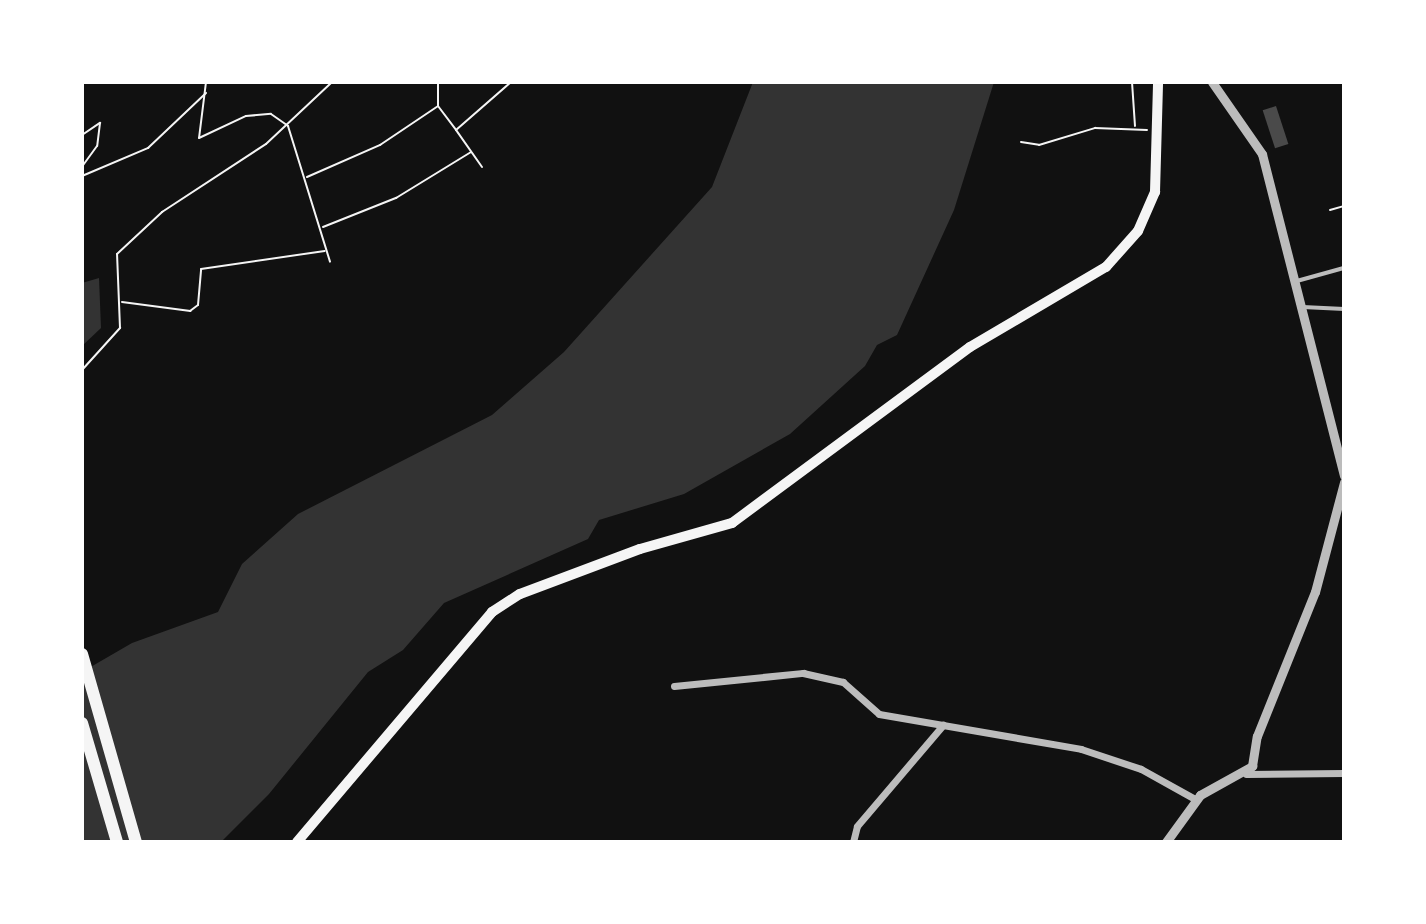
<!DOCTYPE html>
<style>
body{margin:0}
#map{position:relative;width:1426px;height:924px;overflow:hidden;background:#111;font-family:Overpass,sans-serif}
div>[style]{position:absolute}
.water>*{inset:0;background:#333}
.building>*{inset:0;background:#4a4a4a;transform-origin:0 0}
.path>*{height:2px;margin:-1px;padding:0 1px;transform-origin:1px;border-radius:1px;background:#f5f5f5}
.service>*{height:3.5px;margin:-1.75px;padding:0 1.75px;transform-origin:1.75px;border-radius:1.75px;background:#bcbcbc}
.minor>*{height:7px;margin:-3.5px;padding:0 3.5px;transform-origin:3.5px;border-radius:3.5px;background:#bcbcbc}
.tertiary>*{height:9px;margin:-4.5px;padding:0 4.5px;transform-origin:4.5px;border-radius:4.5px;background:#bcbcbc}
.secondary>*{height:10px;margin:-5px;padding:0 5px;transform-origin:5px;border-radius:5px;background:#f5f5f5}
.motorway>*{height:12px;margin:-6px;padding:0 6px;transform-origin:6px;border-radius:6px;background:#f5f5f5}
span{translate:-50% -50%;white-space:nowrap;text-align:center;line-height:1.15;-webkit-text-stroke:5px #fff;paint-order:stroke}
.frame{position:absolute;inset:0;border:84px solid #fff;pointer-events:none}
</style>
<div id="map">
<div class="water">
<div style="clip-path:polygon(753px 82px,994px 82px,954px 210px,897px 335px,877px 345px,865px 366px,790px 434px,684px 494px,599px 520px,588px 539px,444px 603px,403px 650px,368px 672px,269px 794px,221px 842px,82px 842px,82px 672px,132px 643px,218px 612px,242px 564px,298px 514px,492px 415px,564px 352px,712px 187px)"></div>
<div style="clip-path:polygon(99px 278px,101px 328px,82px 346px,82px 283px)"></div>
</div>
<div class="building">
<div style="left:1276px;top:106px;width:40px;height:14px;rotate:72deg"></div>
</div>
<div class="path">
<div style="left:206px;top:82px;width:56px;rotate:97.1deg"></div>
<div style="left:199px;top:138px;width:52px;rotate:-25.1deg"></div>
<div style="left:246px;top:116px;width:25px;rotate:-5deg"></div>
<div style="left:271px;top:114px;width:21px;rotate:35deg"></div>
<div style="left:288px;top:126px;width:142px;rotate:72.8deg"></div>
<div style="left:438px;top:82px;width:24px;rotate:90deg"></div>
<div style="left:438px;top:106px;width:30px;rotate:53deg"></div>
<div style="left:1132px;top:82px;width:44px;rotate:86.1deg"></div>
<div style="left:82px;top:84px;width:31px;rotate:90deg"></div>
<div style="left:82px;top:135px;width:22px;rotate:-34deg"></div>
<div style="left:100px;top:123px;width:23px;rotate:97deg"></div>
<div style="left:97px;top:146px;width:26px;rotate:126deg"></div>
<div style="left:1021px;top:142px;width:18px;rotate:9deg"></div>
<div style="left:1039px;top:145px;width:59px;rotate:-16.9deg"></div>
<div style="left:1095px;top:128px;width:52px;rotate:2.2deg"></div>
<div style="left:482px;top:167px;width:45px;rotate:-125.1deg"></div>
<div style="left:456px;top:130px;width:73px;rotate:-41.1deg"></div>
<div style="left:82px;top:176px;width:72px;rotate:-23deg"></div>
<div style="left:148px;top:148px;width:80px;rotate:-43.5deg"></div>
<div style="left:307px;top:177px;width:80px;rotate:-23.7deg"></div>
<div style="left:380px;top:145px;width:70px;rotate:-33.9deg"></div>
<div style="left:1330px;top:210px;width:15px;rotate:-16deg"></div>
<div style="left:323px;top:227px;width:79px;rotate:-21.7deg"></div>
<div style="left:396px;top:198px;width:88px;rotate:-31.5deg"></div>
<div style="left:122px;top:302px;width:69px;rotate:7.5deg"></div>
<div style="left:190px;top:311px;width:10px;rotate:-37deg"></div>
<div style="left:198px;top:305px;width:36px;rotate:-85deg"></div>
<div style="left:201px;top:269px;width:125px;rotate:-8.3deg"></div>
<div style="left:82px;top:370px;width:57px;rotate:-47.9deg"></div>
<div style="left:120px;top:328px;width:74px;rotate:-92.3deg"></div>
<div style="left:117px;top:254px;width:62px;rotate:-43deg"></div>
<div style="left:162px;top:212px;width:124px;rotate:-33.2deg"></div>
<div style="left:266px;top:144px;width:91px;rotate:-43.2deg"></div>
</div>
<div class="service">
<div style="left:1297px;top:281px;width:49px;rotate:-15.5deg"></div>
<div style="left:1303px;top:307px;width:41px;rotate:2.8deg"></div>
</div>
<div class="minor">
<div style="left:674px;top:686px;width:130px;rotate:-5.8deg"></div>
<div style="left:803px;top:673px;width:41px;rotate:12.7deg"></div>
<div style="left:843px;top:682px;width:48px;rotate:41.6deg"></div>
<div style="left:879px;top:714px;width:205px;rotate:9.8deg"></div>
<div style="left:1081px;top:749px;width:63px;rotate:18.4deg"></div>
<div style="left:1141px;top:769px;width:62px;rotate:29.1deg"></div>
<div style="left:1246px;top:774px;width:98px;rotate:-0.6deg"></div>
<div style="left:853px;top:842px;width:16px;rotate:-76deg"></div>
<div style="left:857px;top:826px;width:133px;rotate:-49.6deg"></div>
</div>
<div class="tertiary">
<div style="left:1212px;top:82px;width:88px;rotate:55.2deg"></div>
<div style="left:1262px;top:154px;width:332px;rotate:75.7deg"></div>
<div style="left:1166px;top:842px;width:58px;rotate:-54.1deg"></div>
<div style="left:1200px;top:795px;width:60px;rotate:-29.1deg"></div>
<div style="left:1252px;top:766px;width:30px;rotate:-81deg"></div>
<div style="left:1257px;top:736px;width:155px;rotate:-68.1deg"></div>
<div style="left:1315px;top:592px;width:114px;rotate:-75.2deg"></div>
</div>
<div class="secondary">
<div style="left:297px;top:842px;width:302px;rotate:-49.7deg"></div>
<div style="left:492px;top:612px;width:33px;rotate:-33deg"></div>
<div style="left:520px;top:594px;width:128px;rotate:-20.6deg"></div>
<div style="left:640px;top:549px;width:96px;rotate:-15.8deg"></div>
<div style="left:732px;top:523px;width:296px;rotate:-36.5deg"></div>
<div style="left:970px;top:347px;width:158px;rotate:-30.5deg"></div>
<div style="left:1106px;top:267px;width:48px;rotate:-48.4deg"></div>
<div style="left:1138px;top:231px;width:43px;rotate:-66.4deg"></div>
<div style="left:1155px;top:192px;width:110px;rotate:-88.4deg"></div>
</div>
<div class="motorway">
<div style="left:82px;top:654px;width:196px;rotate:74deg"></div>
<div style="left:82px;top:723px;width:124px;rotate:73.6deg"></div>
</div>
<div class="frame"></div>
</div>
